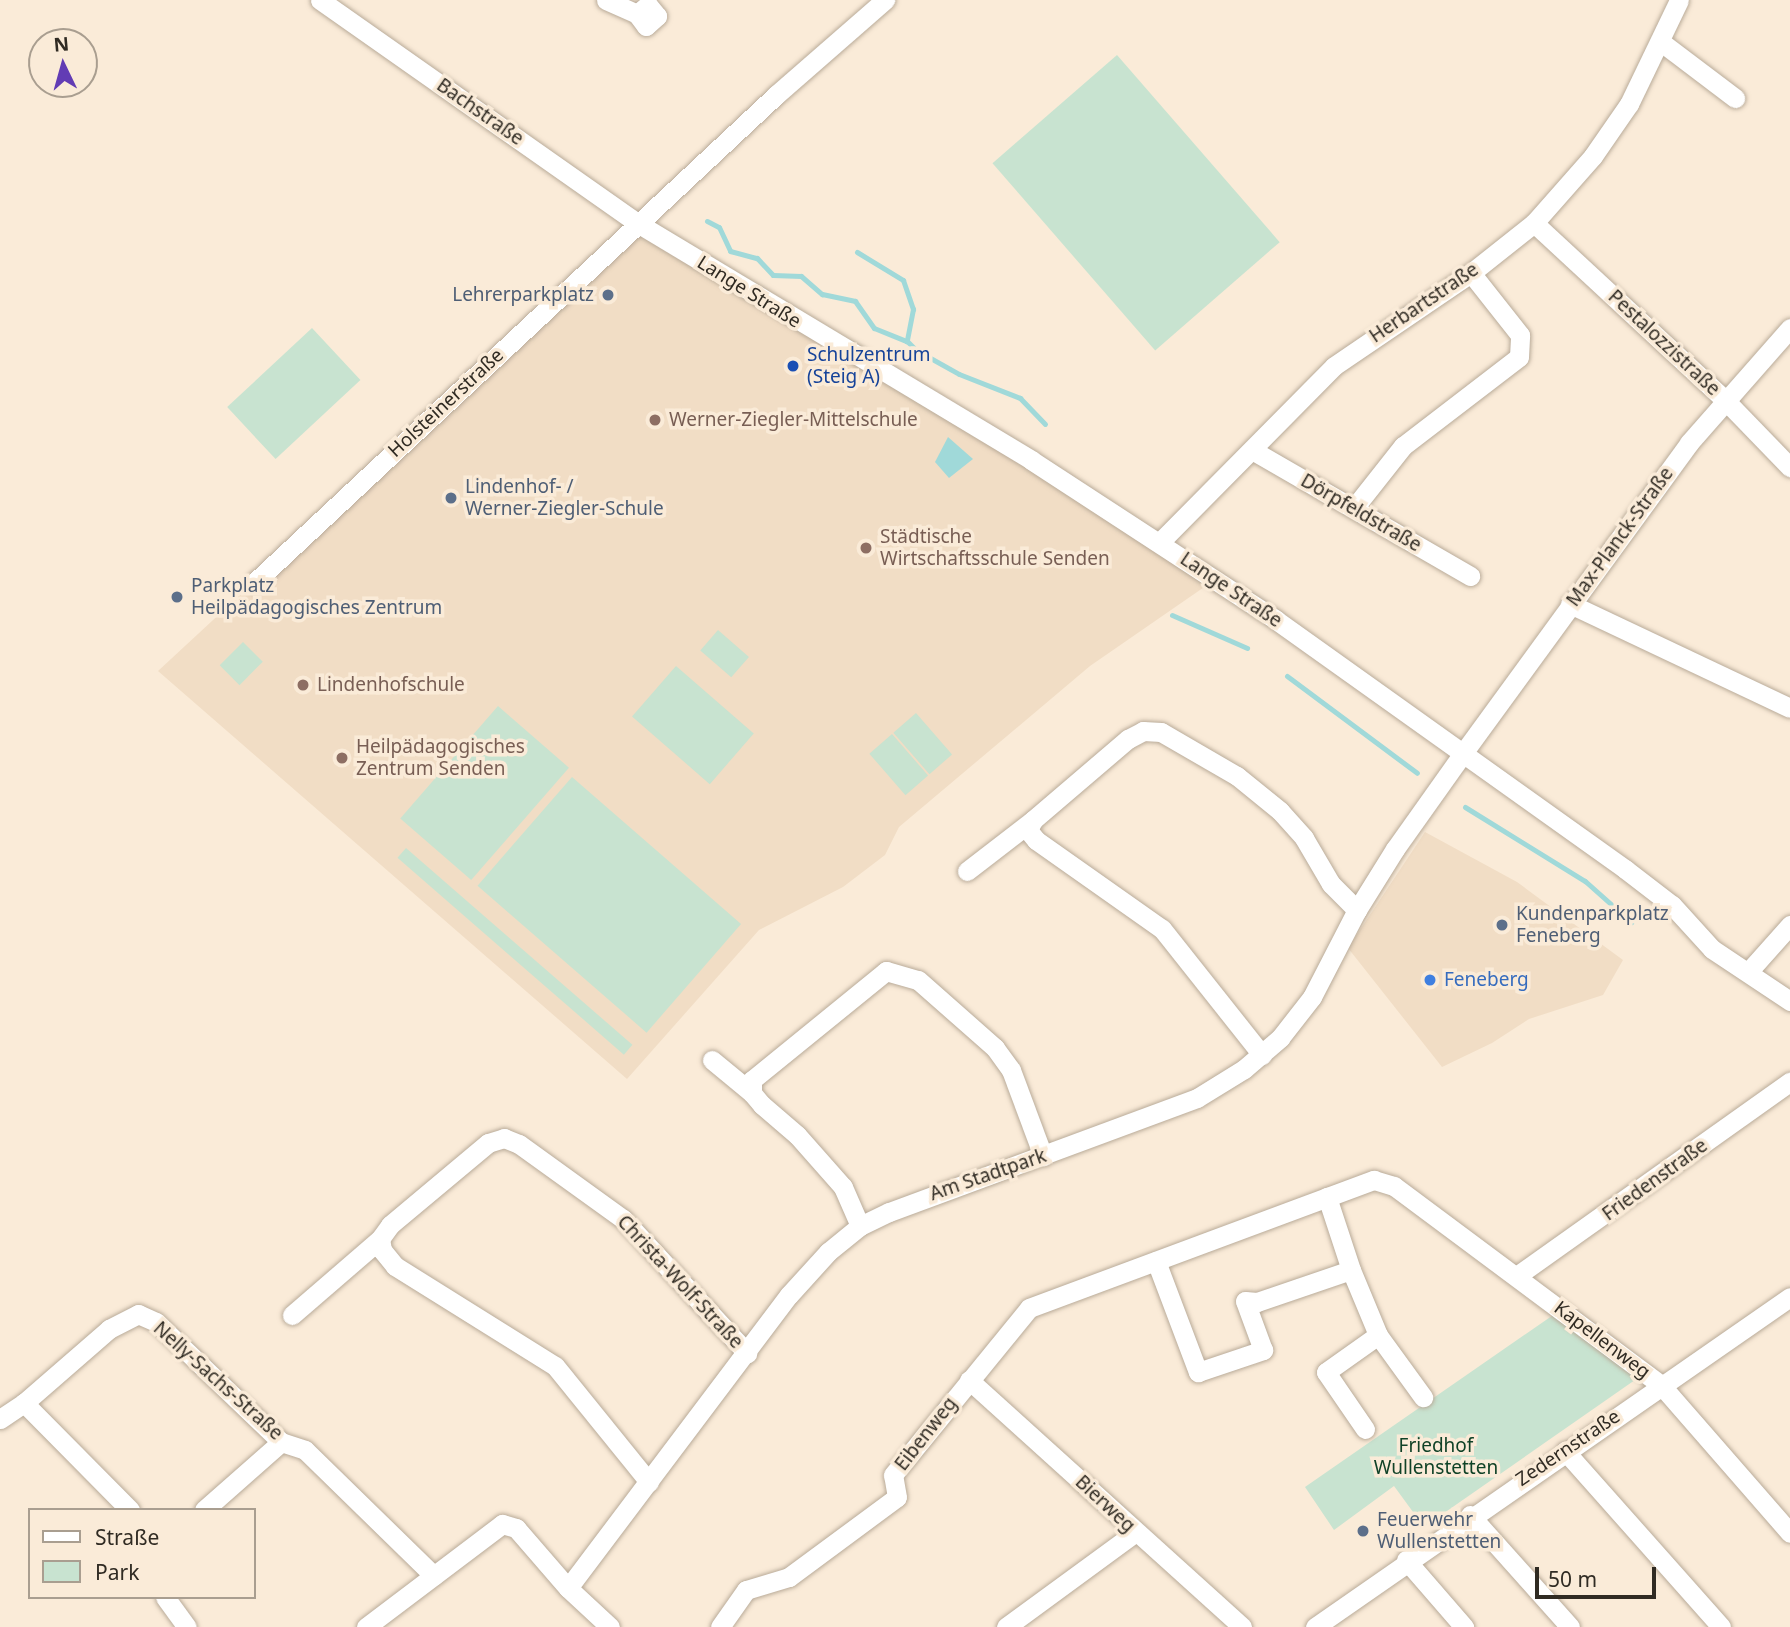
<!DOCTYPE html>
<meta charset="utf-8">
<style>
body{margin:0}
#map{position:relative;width:1790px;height:1627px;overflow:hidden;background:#faebd8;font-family:"Noto Sans",sans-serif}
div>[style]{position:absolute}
.built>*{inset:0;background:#f1ddc5}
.green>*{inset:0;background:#c8e3d0;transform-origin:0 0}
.water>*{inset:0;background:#a0d9d9}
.stream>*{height:5px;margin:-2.5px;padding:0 2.5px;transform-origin:2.5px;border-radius:2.5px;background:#a0d9d9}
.roads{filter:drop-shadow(0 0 2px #b9ab99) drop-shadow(0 0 2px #b9ab99)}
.minor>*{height:19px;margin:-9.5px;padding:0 9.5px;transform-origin:9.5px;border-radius:9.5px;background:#fff}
.dots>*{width:19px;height:19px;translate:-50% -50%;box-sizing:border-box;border:4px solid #faebd8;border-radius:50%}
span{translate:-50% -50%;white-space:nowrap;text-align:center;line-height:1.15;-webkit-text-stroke:7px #faebd8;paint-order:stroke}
.street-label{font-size:19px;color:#302b23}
.service-label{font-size:19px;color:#4e5e75}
.right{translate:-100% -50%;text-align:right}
.left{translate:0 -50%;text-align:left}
.transit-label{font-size:19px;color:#164399}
.education-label{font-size:19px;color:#785e54}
.shop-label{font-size:19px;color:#366cbe}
.park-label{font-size:19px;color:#104227}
.legend{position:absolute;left:28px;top:1508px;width:228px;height:91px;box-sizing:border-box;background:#faebd8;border:2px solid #a99e90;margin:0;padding:9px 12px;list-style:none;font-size:21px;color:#302b23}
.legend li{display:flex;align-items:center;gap:14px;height:35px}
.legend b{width:35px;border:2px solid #a99e90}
.north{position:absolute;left:28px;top:28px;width:70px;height:70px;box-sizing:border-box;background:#faebd8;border:2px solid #a99e90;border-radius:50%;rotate:355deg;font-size:19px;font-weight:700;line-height:28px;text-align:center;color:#302b23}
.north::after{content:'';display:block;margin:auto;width:24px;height:32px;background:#623cb4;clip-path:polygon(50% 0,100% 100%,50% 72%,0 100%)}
.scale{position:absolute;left:1535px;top:1567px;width:121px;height:32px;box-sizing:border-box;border:4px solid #302b23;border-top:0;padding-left:9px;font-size:21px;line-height:24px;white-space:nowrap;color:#302b23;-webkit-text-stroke:5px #faebd8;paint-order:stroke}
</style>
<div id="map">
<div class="built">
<div style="clip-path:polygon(639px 226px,1213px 581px,1090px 666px,899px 827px,885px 855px,843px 887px,759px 930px,627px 1079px,158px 671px)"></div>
<div style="clip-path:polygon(1425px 832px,1517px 882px,1623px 960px,1603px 995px,1529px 1019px,1492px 1043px,1442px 1067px,1348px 948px)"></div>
</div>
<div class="green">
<div style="left:1117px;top:55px;width:248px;height:165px;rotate:49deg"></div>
<div style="left:312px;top:328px;width:71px;height:116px;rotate:47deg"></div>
<div style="left:718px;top:630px;width:41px;height:27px;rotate:41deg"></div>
<div style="left:243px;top:642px;width:28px;height:33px;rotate:45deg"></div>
<div style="left:676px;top:666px;width:103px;height:67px;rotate:41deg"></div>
<div style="left:498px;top:706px;width:94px;height:149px;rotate:41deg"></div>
<div style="left:916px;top:713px;width:55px;height:30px;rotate:49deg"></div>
<div style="left:892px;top:734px;width:55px;height:30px;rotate:49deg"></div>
<div style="left:572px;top:777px;width:224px;height:144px;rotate:41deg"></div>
<div style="left:406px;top:848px;width:300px;height:13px;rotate:41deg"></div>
<div style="clip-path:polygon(1559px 1311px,1645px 1373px,1424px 1527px,1394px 1486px,1334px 1530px,1305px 1487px)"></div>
</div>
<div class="water">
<div style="clip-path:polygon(948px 437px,973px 459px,949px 478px,935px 462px)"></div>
</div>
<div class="stream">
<div style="left:707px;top:221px;width:13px;rotate:27deg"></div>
<div style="left:719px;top:227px;width:26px;rotate:65deg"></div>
<div style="left:730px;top:251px;width:28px;rotate:15deg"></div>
<div style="left:757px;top:258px;width:23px;rotate:47deg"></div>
<div style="left:773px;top:275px;width:28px;rotate:2deg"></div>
<div style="left:801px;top:276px;width:28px;rotate:41deg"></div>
<div style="left:822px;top:294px;width:34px;rotate:12deg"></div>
<div style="left:855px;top:301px;width:33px;rotate:55deg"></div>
<div style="left:874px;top:328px;width:35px;rotate:22deg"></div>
<div style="left:857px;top:252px;width:54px;rotate:31.3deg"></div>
<div style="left:903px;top:280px;width:31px;rotate:71deg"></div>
<div style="left:913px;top:309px;width:33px;rotate:101deg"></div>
<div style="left:907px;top:341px;width:13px;rotate:45deg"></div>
<div style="left:916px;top:350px;width:49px;rotate:29.2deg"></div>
<div style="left:959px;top:374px;width:66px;rotate:21.5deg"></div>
<div style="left:1020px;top:398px;width:36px;rotate:46deg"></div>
<div style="left:1172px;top:615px;width:82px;rotate:23.7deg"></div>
<div style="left:1287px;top:676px;width:162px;rotate:36.7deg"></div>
<div style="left:1465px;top:807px;width:141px;rotate:31.7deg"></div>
<div style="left:1585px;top:881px;width:62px;rotate:41.7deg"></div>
</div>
<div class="roads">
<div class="minor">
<div style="left:320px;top:0;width:390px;rotate:35.1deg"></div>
<div style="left:639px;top:224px;width:458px;rotate:31deg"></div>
<div style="left:1031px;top:460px;width:293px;rotate:33.1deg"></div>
<div style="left:1276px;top:620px;width:429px;rotate:35.5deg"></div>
<div style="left:1625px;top:869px;width:59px;rotate:37.5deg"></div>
<div style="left:1672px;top:905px;width:59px;rotate:47.7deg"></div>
<div style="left:1712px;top:949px;width:94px;rotate:33.7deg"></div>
<div style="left:606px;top:0;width:34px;rotate:24deg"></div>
<div style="left:637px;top:14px;width:15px;rotate:53deg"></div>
<div style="left:646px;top:26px;width:15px;rotate:-42deg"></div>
<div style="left:657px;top:16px;width:14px;rotate:-129deg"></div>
<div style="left:648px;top:5px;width:14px;rotate:141deg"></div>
<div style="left:1661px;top:42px;width:93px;rotate:37.1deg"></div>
<div style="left:1534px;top:223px;width:259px;rotate:42.8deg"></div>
<div style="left:1724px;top:399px;width:95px;rotate:45.9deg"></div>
<div style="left:1252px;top:450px;width:252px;rotate:30deg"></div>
<div style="left:1354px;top:508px;width:79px;rotate:-51.7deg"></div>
<div style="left:1403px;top:446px;width:146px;rotate:-37.5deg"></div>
<div style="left:1519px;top:357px;width:22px;rotate:-87deg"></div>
<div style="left:1520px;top:335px;width:79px;rotate:-128.3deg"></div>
<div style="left:1160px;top:542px;width:247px;rotate:-45.3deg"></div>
<div style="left:1334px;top:366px;width:166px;rotate:-34.2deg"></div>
<div style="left:1471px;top:273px;width:80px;rotate:-38.4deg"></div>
<div style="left:1534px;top:223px;width:89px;rotate:-48.6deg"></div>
<div style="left:1593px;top:156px;width:63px;rotate:-55.3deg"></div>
<div style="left:1629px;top:104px;width:115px;rotate:-64.3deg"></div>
<div style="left:254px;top:583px;width:715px;rotate:-43.07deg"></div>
<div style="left:776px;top:95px;width:145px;rotate:-41.1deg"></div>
<div style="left:1570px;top:604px;width:243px;rotate:25.3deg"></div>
<div style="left:967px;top:871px;width:83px;rotate:-37.7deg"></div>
<div style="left:1749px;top:971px;width:62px;rotate:-48.3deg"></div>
<div style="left:1262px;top:1055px;width:161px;rotate:-128.4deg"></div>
<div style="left:1162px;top:929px;width:154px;rotate:-144.8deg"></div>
<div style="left:1036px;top:840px;width:13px;rotate:-129deg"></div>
<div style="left:1028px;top:830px;width:11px;rotate:-63deg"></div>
<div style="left:1033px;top:820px;width:125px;rotate:-40.5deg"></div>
<div style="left:1128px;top:739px;width:17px;rotate:-28deg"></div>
<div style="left:1143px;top:731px;width:18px;rotate:3deg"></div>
<div style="left:1161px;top:732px;width:88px;rotate:30.1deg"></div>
<div style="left:1237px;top:776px;width:55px;rotate:39.1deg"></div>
<div style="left:1280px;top:811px;width:36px;rotate:48deg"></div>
<div style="left:1304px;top:838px;width:53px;rotate:59.6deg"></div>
<div style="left:1331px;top:884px;width:37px;rotate:45deg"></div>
<div style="left:712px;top:1060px;width:52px;rotate:39.5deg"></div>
<div style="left:860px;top:1226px;width:43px;rotate:-113.6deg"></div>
<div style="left:843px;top:1187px;width:69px;rotate:-131.5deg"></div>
<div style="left:797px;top:1135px;width:46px;rotate:-139.4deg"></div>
<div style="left:762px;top:1105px;width:16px;rotate:-130deg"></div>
<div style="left:752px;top:1093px;width:13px;rotate:-90deg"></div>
<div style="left:752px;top:1080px;width:173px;rotate:-39.1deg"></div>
<div style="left:886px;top:971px;width:33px;rotate:16deg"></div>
<div style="left:918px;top:980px;width:103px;rotate:41.4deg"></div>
<div style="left:995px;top:1048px;width:27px;rotate:54deg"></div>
<div style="left:1011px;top:1070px;width:92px;rotate:69.6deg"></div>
<div style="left:1156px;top:1261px;width:119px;rotate:69.3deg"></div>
<div style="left:1198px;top:1372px;width:69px;rotate:-18.7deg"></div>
<div style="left:1263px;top:1350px;width:52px;rotate:-110.2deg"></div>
<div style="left:1245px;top:1301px;width:12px;rotate:5deg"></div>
<div style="left:1257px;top:1302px;width:99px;rotate:-18.8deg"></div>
<div style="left:1351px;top:1270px;width:77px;rotate:-108.2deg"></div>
<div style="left:1351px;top:1270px;width:70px;rotate:67.4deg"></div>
<div style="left:1378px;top:1335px;width:77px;rotate:54deg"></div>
<div style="left:1518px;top:1275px;width:334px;rotate:-35.4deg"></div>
<div style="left:292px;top:1315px;width:116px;rotate:-40.8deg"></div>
<div style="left:969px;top:1380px;width:368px;rotate:42.1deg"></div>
<div style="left:0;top:1419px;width:29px;rotate:-34deg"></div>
<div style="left:1365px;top:1429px;width:69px;rotate:-124.4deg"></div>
<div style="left:1326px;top:1372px;width:64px;rotate:-35.4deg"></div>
<div style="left:1565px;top:1451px;width:235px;rotate:48.4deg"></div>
<div style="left:649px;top:1482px;width:149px;rotate:-129deg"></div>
<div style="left:555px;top:1366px;width:189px;rotate:-148deg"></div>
<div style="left:395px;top:1266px;width:21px;rotate:-129deg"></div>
<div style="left:382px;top:1250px;width:11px;rotate:-100deg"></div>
<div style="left:380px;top:1239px;width:17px;rotate:-54deg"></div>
<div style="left:390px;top:1225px;width:128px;rotate:-39.9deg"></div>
<div style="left:488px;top:1143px;width:17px;rotate:-17deg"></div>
<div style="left:504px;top:1138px;width:16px;rotate:22deg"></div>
<div style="left:519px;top:1144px;width:128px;rotate:35.8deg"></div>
<div style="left:623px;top:1219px;width:183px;rotate:47.2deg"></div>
<div style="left:130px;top:1510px;width:151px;rotate:-134.7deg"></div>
<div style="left:24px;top:1403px;width:113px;rotate:-41deg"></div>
<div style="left:109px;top:1329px;width:33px;rotate:-27deg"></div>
<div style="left:138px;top:1314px;width:20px;rotate:24deg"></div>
<div style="left:156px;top:1322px;width:173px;rotate:43.8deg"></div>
<div style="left:281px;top:1442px;width:25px;rotate:18deg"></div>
<div style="left:305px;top:1450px;width:180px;rotate:44.3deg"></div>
<div style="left:204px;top:1510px;width:103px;rotate:-41.4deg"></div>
<div style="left:1470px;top:1515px;width:150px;rotate:48.2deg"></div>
<div style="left:1406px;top:1560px;width:89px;rotate:49.1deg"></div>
<div style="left:165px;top:1597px;width:37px;rotate:54deg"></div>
<div style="left:366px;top:1627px;width:171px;rotate:-37.1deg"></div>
<div style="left:502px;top:1524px;width:15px;rotate:16deg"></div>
<div style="left:516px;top:1528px;width:79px;rotate:49.1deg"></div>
<div style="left:610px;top:1627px;width:57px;rotate:-137.1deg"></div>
<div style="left:568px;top:1588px;width:367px;rotate:-53deg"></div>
<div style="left:789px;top:1295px;width:58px;rotate:-47.8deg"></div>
<div style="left:828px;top:1252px;width:41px;rotate:-39.1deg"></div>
<div style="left:860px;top:1226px;width:32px;rotate:-26deg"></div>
<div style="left:889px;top:1212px;width:328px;rotate:-20.3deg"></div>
<div style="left:1197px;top:1098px;width:55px;rotate:-31.7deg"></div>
<div style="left:1244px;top:1069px;width:48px;rotate:-40.7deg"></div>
<div style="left:1280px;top:1038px;width:52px;rotate:-52deg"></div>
<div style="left:1312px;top:997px;width:98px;rotate:-62.7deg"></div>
<div style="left:1357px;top:910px;width:72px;rotate:-58.1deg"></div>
<div style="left:1395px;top:849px;width:114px;rotate:-54.6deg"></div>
<div style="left:1461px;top:756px;width:387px;rotate:-53.9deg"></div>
<div style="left:1689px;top:443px;width:153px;rotate:-48.7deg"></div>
<div style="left:720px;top:1627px;width:45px;rotate:-54.9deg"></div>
<div style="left:746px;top:1590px;width:45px;rotate:-16.8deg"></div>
<div style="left:789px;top:1577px;width:134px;rotate:-36.5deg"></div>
<div style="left:897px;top:1497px;width:22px;rotate:-100deg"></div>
<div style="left:893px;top:1475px;width:215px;rotate:-50.8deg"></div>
<div style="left:1029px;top:1308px;width:368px;rotate:-20.4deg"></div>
<div style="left:1374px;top:1180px;width:21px;rotate:17deg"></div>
<div style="left:1394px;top:1186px;width:333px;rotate:36.7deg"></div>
<div style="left:1661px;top:1385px;width:196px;rotate:48.9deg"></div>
<div style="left:1006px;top:1627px;width:161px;rotate:-36.2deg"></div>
<div style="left:1315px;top:1627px;width:578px;rotate:-34.79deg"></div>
</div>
</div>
<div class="dots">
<div style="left:608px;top:295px;background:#5c6f8a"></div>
<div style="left:793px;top:366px;background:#1a4fb4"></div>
<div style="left:655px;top:420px;background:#8d6e63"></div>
<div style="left:451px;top:498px;background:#5c6f8a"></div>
<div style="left:866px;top:548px;background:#8d6e63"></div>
<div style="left:177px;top:597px;background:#5c6f8a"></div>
<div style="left:303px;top:685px;background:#8d6e63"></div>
<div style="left:342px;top:758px;background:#8d6e63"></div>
<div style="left:1502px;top:925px;background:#5c6f8a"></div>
<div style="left:1430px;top:980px;background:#3f7fe0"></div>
<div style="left:1363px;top:1531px;background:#5c6f8a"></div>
</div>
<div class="street-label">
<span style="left:480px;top:112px;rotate:35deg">Bachstraße</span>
<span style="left:749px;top:292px;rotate:32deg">Lange Straße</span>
<span style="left:1424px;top:303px;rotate:-34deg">Herbartstraße</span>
<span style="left:1664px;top:343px;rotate:43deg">Pestalozzistraße</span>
<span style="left:446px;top:403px;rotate:-43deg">Holsteinerstraße</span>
<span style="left:1361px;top:513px;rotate:30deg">Dörpfeldstraße</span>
<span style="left:1620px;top:537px;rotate:-54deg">Max-Planck-Straße</span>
<span style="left:1231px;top:590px;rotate:34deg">Lange Straße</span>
<span style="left:988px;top:1175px;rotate:-19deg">Am Stadtpark</span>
<span style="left:1655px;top:1180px;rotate:-36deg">Friedenstraße</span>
<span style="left:680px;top:1282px;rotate:47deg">Christa-Wolf-Straße</span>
<span style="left:1602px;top:1340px;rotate:37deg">Kapellenweg</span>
<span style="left:218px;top:1381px;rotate:42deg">Nelly-Sachs-Straße</span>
<span style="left:926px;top:1434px;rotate:-52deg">Eibenweg</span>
<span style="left:1568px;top:1448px;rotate:-34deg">Zedernstraße</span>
<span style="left:1105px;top:1504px;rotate:43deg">Bierweg</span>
</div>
<div class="service-label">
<span class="right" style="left:594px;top:295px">Lehrerparkplatz</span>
<span class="left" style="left:465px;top:498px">Lindenhof- /<br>Werner-Ziegler-Schule</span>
<span class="left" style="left:191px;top:597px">Parkplatz<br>Heilpädagogisches Zentrum</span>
<span class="left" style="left:1516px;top:925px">Kundenparkplatz<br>Feneberg</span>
<span class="left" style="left:1377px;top:1531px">Feuerwehr<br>Wullenstetten</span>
</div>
<div class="transit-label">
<span class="left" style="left:807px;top:366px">Schulzentrum<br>(Steig A)</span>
</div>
<div class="education-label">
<span class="left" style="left:669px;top:420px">Werner-Ziegler-Mittelschule</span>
<span class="left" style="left:880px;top:548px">Städtische<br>Wirtschaftsschule Senden</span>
<span class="left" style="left:317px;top:685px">Lindenhofschule</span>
<span class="left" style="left:356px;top:758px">Heilpädagogisches<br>Zentrum Senden</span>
</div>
<div class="shop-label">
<span class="left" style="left:1444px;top:980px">Feneberg</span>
</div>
<div class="park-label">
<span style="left:1436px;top:1457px">Friedhof<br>Wullenstetten</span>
</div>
<ul class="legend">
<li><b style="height:9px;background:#fff"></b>Straße</li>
<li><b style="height:19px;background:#c8e3d0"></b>Park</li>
</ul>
<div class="north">N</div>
<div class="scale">50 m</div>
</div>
